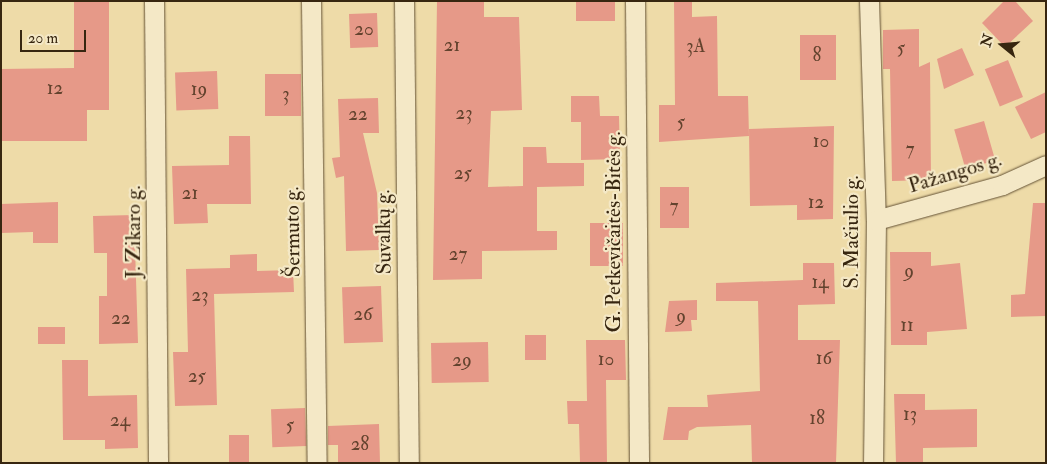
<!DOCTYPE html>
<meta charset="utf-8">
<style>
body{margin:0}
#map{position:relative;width:1047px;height:464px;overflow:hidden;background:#eedba8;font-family:"IM FELL Double Pica",serif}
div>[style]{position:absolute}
.building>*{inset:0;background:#e69988;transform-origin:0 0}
.roads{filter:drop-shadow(0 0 1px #655336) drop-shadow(0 0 1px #655336)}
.street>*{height:19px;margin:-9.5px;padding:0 9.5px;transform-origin:9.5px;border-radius:9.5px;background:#f4e8c6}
span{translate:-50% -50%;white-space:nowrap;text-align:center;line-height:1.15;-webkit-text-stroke:4.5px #f4e8c6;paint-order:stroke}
.number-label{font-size:19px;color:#63432e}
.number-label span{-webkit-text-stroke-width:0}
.street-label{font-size:21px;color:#372610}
.frame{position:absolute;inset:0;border:2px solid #372610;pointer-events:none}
.north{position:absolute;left:977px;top:20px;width:50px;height:50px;-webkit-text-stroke:4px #f4e8c6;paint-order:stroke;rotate:287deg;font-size:14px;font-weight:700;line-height:20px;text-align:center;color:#372610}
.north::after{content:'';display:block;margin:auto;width:18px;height:22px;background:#372610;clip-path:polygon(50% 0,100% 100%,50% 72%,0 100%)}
.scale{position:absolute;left:20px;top:30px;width:66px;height:22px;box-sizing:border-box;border:2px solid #372610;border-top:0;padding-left:6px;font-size:15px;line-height:18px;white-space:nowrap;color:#372610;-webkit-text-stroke:4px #f4e8c6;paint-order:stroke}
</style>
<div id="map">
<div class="building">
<div style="clip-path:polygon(74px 1px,109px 1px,109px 110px,87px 110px,87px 141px,1px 141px,1px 69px,74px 68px)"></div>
<div style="clip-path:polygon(437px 1px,484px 1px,484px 17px,519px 17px,522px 110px,491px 111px,488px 187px,523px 186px,523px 147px,546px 147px,547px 163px,584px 163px,584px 186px,537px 187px,537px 231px,557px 231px,557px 250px,482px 251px,482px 279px,433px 280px)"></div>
<div style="left:576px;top:1px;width:39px;height:20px"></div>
<div style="clip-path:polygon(674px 1px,692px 1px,692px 17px,717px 16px,718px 96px,748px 96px,749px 136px,659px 142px,659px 105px,675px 105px)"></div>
<div style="clip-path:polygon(1004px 1px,1015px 1px,1033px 21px,1005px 47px,982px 23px)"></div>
<div style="left:377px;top:13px;width:34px;height:28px;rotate:88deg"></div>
<div style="clip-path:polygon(919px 29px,919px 67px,930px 62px,931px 180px,892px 181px,890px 69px,883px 69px,883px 30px)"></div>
<div style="left:836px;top:35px;width:45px;height:36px;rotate:90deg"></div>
<div style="clip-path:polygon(962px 48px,974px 75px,944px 89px,937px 59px)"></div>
<div style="left:1008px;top:60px;width:40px;height:25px;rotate:68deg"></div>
<div style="left:217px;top:71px;width:38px;height:42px;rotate:88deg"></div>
<div style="left:301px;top:74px;width:42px;height:36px;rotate:90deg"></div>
<div style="clip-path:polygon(1046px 92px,1046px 132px,1031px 139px,1015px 107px)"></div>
<div style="clip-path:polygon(571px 96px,599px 96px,600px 116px,619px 116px,620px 159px,581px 160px,581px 122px,571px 122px)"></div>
<div style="clip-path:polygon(378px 98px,379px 133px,363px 133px,377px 193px,379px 250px,346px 251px,344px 176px,336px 178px,332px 158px,340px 157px,338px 99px)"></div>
<div style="left:984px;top:121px;width:41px;height:31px;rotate:74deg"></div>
<div style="clip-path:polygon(834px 126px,833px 219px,797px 220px,797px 205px,750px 206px,749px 129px)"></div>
<div style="clip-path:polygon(229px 136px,250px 136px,251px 204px,207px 204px,208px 223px,174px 224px,172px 166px,229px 165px)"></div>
<div style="left:660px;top:187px;width:29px;height:41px"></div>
<div style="clip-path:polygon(58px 202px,58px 243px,33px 243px,33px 232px,1px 233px,1px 204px)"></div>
<div style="clip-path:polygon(1033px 203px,1046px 203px,1046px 316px,1011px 317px,1011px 295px,1025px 294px)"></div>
<div style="clip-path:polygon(134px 215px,138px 343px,99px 344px,99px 296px,107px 296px,107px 253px,94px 253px,93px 216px)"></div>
<div style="left:590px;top:223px;width:33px;height:43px"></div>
<div style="clip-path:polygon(890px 252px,931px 252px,931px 266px,960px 263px,967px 329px,927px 332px,927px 345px,891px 345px)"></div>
<div style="clip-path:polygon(257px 254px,257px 271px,293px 270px,294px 292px,214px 294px,217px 405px,175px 406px,173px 352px,188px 352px,186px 269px,230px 268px,230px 255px)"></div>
<div style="clip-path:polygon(803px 263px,834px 263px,835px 304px,798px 305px,798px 340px,840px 340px,836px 463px,752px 463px,751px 425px,697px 427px,689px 431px,688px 440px,663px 440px,668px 407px,708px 407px,707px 395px,760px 391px,758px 301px,716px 301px,716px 283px,803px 280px)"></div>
<div style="left:381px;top:286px;width:56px;height:39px;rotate:88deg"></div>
<div style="clip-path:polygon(697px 300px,697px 320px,691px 320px,692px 331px,665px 332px,669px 301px)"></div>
<div style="left:65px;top:327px;width:17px;height:27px;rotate:90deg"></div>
<div style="left:525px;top:335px;width:21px;height:25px"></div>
<div style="clip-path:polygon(586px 340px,625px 340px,626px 380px,606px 380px,607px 463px,580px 463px,579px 424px,568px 424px,567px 401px,587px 401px)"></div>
<div style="left:488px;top:342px;width:40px;height:57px;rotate:89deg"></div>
<div style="clip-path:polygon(62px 360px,88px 360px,88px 396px,137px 395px,138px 448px,105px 449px,105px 440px,63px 440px)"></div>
<div style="clip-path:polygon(894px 394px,925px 394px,925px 410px,977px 409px,977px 447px,923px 448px,923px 463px,896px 463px)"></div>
<div style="left:305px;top:408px;width:38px;height:34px;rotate:88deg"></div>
<div style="clip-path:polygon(379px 424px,380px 463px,338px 463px,338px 445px,328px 445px,328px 426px)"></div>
<div style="left:249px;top:435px;width:28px;height:20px;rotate:90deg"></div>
</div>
<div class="roads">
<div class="street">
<div style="left:154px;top:1px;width:462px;rotate:89.5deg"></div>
<div style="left:311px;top:1px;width:462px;rotate:89.3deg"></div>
<div style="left:404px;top:1px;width:462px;rotate:89.4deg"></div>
<div style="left:635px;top:1px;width:462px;rotate:89.5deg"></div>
<div style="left:869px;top:1px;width:219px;rotate:88.2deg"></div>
<div style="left:876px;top:220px;width:243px;rotate:90.7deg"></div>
<div style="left:876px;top:220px;width:131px;rotate:-15.5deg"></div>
<div style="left:1002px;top:185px;width:48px;rotate:-24.4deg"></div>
</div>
</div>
<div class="number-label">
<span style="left:364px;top:30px">20</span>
<span style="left:452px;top:46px">21</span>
<span style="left:696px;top:47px">3A</span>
<span style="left:901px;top:49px">5</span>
<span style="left:817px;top:56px">8</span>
<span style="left:55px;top:89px">12</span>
<span style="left:199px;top:90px">19</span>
<span style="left:286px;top:95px">3</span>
<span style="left:464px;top:114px">23</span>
<span style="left:358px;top:115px">22</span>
<span style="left:681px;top:123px">5</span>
<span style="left:821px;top:142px">10</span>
<span style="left:910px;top:150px">7</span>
<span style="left:463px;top:174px">25</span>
<span style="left:190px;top:194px">21</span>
<span style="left:816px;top:203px">12</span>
<span style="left:674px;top:207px">7</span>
<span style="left:458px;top:255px">27</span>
<span style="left:909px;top:272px">9</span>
<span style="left:820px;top:283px">14</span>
<span style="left:200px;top:296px">23</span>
<span style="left:363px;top:315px">26</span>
<span style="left:681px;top:317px">9</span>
<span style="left:121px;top:319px">22</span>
<span style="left:907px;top:326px">11</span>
<span style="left:824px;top:359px">16</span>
<span style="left:606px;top:360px">10</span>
<span style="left:462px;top:361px">29</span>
<span style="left:197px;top:377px">25</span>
<span style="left:910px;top:415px">13</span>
<span style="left:817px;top:419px">18</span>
<span style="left:120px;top:421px">24</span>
<span style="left:290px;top:426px">5</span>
<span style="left:360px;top:445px">28</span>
</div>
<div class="street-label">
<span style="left:955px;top:173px;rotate:-17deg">Pažangos g.</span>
<span style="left:134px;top:232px;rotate:-90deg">J. Zikaro g.</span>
<span style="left:293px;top:232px;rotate:-91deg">Šermuto g.</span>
<span style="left:384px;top:232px;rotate:-91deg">Suvalkų g.</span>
<span style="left:614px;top:232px;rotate:-90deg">G. Petkevičaitės-Bitės g.</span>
<span style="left:852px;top:232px;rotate:-90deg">S. Mačiulio g.</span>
</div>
<div class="frame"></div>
<div class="north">N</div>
<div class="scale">20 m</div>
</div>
